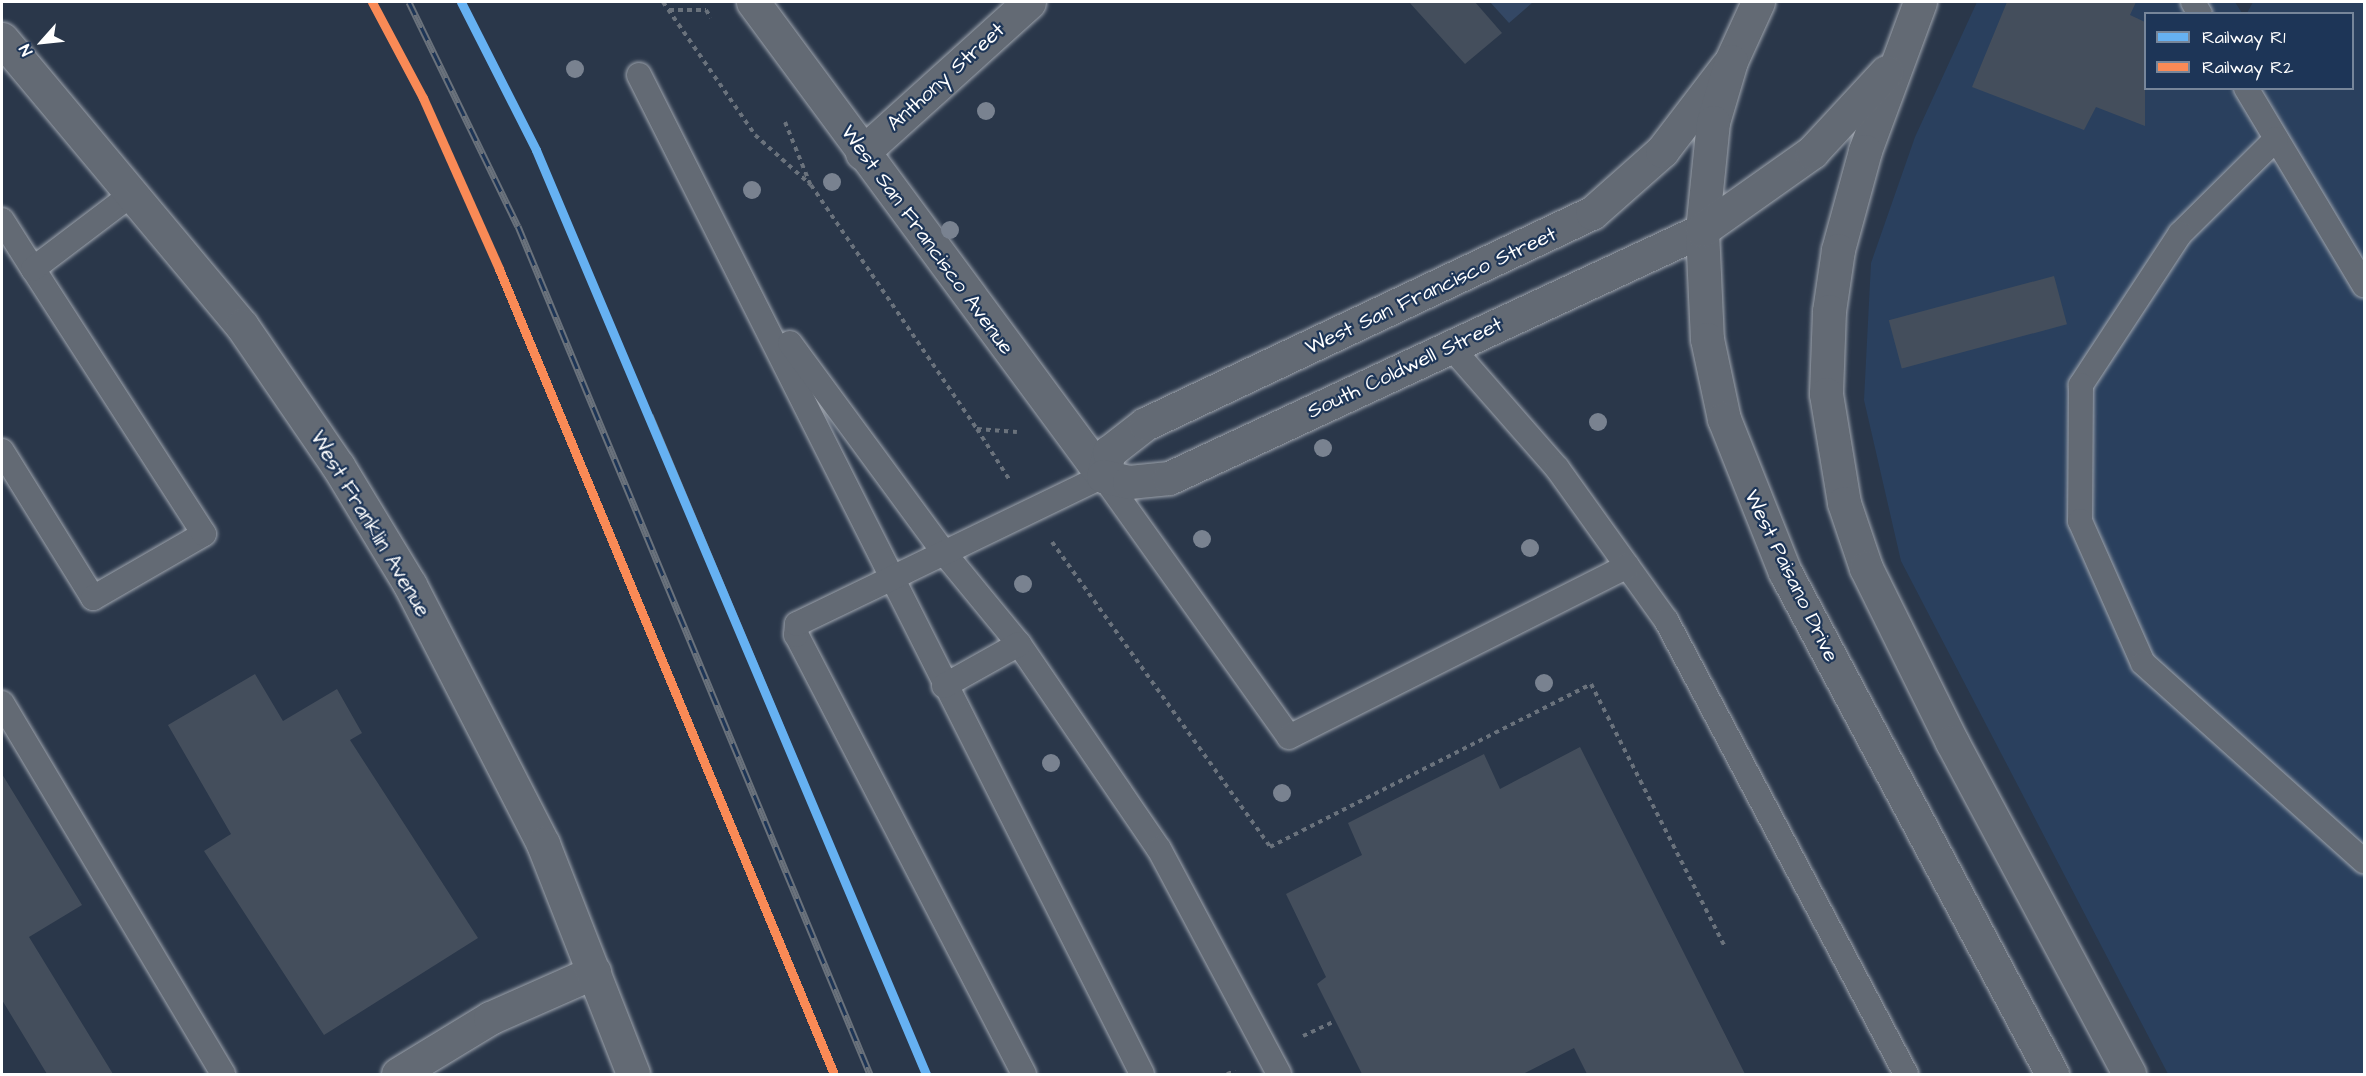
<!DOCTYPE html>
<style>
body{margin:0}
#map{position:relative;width:2366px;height:1076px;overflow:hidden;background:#2a374a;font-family:"Architects Daughter",sans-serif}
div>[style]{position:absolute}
.built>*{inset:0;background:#2a405e}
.green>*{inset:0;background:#344865}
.building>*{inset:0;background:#444e5c;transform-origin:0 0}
.path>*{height:4px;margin-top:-2px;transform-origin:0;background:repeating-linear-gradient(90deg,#6a727c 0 4.5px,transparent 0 9px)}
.roads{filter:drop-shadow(0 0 2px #9fa5ae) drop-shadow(0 0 2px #9fa5ae)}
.service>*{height:24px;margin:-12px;padding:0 12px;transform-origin:12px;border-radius:12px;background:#636a74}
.minor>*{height:33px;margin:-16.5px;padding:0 16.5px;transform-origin:16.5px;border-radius:16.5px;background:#636a74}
.tertiary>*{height:33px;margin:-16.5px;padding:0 16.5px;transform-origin:16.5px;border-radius:16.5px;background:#636a74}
.primary>*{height:33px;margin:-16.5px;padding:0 16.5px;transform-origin:16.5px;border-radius:16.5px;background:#636a74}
.rail>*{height:7px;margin-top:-3.5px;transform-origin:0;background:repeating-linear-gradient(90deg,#1d3557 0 14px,#6a727c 0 28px);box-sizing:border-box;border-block:2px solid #6a727c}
.rail-1>*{height:9px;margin:-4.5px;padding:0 4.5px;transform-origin:4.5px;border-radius:4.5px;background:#66b1f2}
.rail-2>*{height:9px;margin:-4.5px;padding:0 4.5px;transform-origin:4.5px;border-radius:4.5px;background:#f98a56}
.trees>*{width:18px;height:18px;margin:-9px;border-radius:50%;background:#798290}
span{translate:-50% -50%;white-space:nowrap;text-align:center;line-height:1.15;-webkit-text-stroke:4.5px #1d3557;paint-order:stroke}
.street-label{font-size:21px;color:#fff}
.frame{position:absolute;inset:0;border:3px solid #fff;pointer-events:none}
.legend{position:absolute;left:2144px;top:12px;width:210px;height:78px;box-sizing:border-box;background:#1d3557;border:2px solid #77869a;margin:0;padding:8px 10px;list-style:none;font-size:18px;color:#fff}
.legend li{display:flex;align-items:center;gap:12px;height:30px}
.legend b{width:30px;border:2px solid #77869a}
.north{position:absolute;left:12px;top:12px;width:60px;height:60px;-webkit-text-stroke:4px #1d3557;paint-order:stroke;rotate:243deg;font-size:16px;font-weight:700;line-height:24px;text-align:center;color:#fff}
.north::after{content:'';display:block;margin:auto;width:21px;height:27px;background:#fff;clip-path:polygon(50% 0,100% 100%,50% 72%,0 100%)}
</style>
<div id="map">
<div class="built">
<div style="clip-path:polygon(1977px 2px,2235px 2px,2242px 13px,2146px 14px,2146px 88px,2352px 88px,2352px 14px,2247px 13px,2253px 2px,2364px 2px,2364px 1074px,2168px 1074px,1901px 561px,1864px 400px,1871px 263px,1915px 137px)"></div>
</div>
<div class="green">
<div style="clip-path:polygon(1490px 2px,1533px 2px,1509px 23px)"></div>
</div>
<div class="building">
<div style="clip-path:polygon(1409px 2px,1475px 2px,1502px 33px,1465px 64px)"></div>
<div style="clip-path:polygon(2007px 2px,2136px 2px,2130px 15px,2145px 22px,2145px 126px,2096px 107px,2084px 130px,1972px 87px)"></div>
<div style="left:2054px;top:276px;width:50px;height:171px;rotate:75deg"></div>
<div style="clip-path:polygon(255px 674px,283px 721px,337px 689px,362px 733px,350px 740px,478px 938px,324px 1035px,204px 851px,231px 834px,168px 725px)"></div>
<div style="clip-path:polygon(1580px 747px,1745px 1074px,1587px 1074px,1574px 1048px,1523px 1074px,1362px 1074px,1317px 984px,1326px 977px,1286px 894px,1362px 855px,1348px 823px,1484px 754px,1500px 789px)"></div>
<div style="clip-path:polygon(2px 774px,82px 905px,29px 937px,113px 1074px,47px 1074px,2px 1000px)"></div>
</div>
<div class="path">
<div style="left:663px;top:2px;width:162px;rotate:55.3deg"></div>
<div style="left:755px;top:135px;width:75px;rotate:41.8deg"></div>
<div style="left:811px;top:185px;width:295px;rotate:55.8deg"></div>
<div style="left:977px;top:429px;width:40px;rotate:4.3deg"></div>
<div style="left:669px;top:10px;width:37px"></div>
<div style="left:706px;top:10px;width:9px;rotate:58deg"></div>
<div style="left:785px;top:122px;width:67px;rotate:68deg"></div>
<div style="left:977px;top:429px;width:59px;rotate:57.4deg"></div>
<div style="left:1052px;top:542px;width:375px;rotate:54.4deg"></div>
<div style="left:1270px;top:847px;width:360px;rotate:-26.9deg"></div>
<div style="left:1591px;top:684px;width:295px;rotate:63deg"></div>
<div style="left:1303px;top:1036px;width:35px;rotate:-25deg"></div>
<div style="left:1227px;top:1074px;width:9px;rotate:-21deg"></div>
</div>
<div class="roads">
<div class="service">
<div style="left:2193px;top:2px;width:14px;rotate:60deg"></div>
<div style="left:639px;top:75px;width:1118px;rotate:63.27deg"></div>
<div style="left:2246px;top:88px;width:230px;rotate:59.1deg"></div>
<div style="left:2276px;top:139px;width:135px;rotate:135.3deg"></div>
<div style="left:2180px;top:234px;width:181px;rotate:123.3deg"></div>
<div style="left:2081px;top:385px;width:136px;rotate:90.4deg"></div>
<div style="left:2080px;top:521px;width:155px;rotate:66.1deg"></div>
<div style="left:2143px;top:663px;width:297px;rotate:41.9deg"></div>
<div style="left:2px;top:220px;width:58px;rotate:57.7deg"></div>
<div style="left:790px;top:343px;width:262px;rotate:53.7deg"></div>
<div style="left:945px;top:554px;width:117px;rotate:50.6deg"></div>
<div style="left:1019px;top:644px;width:248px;rotate:55.7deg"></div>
<div style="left:1159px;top:849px;width:255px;rotate:61.9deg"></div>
<div style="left:1451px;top:347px;width:161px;rotate:48.8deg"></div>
<div style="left:1557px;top:468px;width:187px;rotate:54.4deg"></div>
<div style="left:1666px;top:620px;width:514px;rotate:62.14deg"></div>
<div style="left:2px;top:451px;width:173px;rotate:58.2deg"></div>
<div style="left:93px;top:598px;width:128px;rotate:-30deg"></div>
<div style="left:204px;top:534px;width:315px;rotate:-122.8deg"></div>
<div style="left:33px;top:269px;width:126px;rotate:-37.2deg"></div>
<div style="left:944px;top:686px;width:86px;rotate:-29.2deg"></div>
<div style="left:2px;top:703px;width:432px;rotate:59.2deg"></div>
<div style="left:1024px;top:1074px;width:495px;rotate:-117.4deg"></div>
<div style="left:796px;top:635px;width:11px;rotate:-85deg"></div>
<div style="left:797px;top:624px;width:340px;rotate:-25.8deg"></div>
<div style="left:1103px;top:476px;width:320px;rotate:54.5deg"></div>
<div style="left:1289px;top:737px;width:379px;rotate:-26.8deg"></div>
</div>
<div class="minor">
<div style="left:753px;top:2px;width:589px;rotate:53.56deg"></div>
<div style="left:862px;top:153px;width:225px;rotate:-42.1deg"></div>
<div style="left:1103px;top:476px;width:25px;rotate:-76deg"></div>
<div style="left:1109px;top:452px;width:46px;rotate:-37.9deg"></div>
<div style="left:1145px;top:424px;width:494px;rotate:-25.3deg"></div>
<div style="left:1592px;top:213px;width:94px;rotate:-41.5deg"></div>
<div style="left:1662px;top:151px;width:107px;rotate:-52.6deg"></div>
<div style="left:1103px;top:476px;width:27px;rotate:13deg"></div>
<div style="left:1129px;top:482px;width:40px;rotate:-5.7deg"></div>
<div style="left:1169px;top:478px;width:588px;rotate:-24.95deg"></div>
<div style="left:398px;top:1074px;width:108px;rotate:-31.3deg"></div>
<div style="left:490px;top:1018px;width:114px;rotate:-23.9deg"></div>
</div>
<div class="tertiary">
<div style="left:2px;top:39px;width:374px;rotate:50.1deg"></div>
<div style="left:242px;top:326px;width:170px;rotate:55.6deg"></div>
<div style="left:338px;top:466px;width:139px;rotate:58.8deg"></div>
<div style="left:410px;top:585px;width:291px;rotate:62.8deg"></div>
<div style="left:543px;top:844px;width:247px;rotate:68.6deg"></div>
</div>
<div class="primary">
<div style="left:1758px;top:2px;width:65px;rotate:114.6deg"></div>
<div style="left:1731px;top:61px;width:64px;rotate:106.4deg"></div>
<div style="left:1713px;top:122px;width:109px;rotate:95.8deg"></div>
<div style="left:1702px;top:230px;width:109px;rotate:87.4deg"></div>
<div style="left:1707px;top:339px;width:82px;rotate:78deg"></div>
<div style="left:1724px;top:419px;width:165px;rotate:68.3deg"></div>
<div style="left:1785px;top:572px;width:569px;rotate:61.99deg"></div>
<div style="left:1920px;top:2px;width:159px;rotate:110.3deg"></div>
<div style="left:1865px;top:151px;width:103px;rotate:105.3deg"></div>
<div style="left:1838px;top:250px;width:62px;rotate:98.4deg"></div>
<div style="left:1829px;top:311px;width:83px;rotate:92.1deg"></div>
<div style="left:1826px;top:394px;width:110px;rotate:80.6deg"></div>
<div style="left:1844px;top:503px;width:69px;rotate:71.3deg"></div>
<div style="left:1866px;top:568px;width:194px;rotate:63.7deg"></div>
<div style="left:1952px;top:742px;width:376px;rotate:61.9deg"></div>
<div style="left:1702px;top:230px;width:135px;rotate:-35.3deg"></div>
<div style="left:1812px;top:152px;width:109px;rotate:-47.2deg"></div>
</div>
</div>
<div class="rail">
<div style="left:372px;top:2px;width:109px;rotate:62deg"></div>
<div style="left:423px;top:98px;width:187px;rotate:66deg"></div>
<div style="left:499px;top:269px;width:872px;rotate:67.41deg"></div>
<div style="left:409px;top:2px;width:249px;rotate:64.1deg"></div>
<div style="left:518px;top:226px;width:918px;rotate:67.46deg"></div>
<div style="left:650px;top:415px;width:714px;rotate:67.28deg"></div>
</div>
<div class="rail-1">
<div style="left:461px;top:2px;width:166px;rotate:63.1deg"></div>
<div style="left:536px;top:150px;width:1003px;rotate:67.12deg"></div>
</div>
<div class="rail-2">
<div style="left:372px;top:2px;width:109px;rotate:62deg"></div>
<div style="left:423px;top:98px;width:187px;rotate:66deg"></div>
<div style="left:499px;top:269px;width:872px;rotate:67.41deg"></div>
</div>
<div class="trees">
<div style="left:575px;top:69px"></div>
<div style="left:986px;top:111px"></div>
<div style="left:832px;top:182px"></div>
<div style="left:752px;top:190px"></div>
<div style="left:950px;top:230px"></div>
<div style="left:1598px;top:422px"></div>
<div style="left:1323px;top:448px"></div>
<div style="left:1202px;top:539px"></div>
<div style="left:1530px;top:548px"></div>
<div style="left:1023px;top:584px"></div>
<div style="left:1544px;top:683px"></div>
<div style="left:1051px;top:763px"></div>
<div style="left:1282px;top:793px"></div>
</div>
<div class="street-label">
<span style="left:946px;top:77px;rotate:-42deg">Anthony Street</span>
<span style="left:927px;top:240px;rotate:54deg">West San Francisco Avenue</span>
<span style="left:1431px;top:291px;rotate:-25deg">West San Francisco Street</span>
<span style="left:1405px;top:368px;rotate:-25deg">South Coldwell Street</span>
<span style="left:370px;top:524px;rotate:59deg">West Franklin Avenue</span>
<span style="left:1791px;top:576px;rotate:64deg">West Paisano Drive</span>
</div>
<div class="frame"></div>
<ul class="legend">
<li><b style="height:8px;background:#66b1f2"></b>Railway R1</li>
<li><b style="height:8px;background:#f98a56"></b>Railway R2</li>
</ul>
<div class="north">N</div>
</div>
